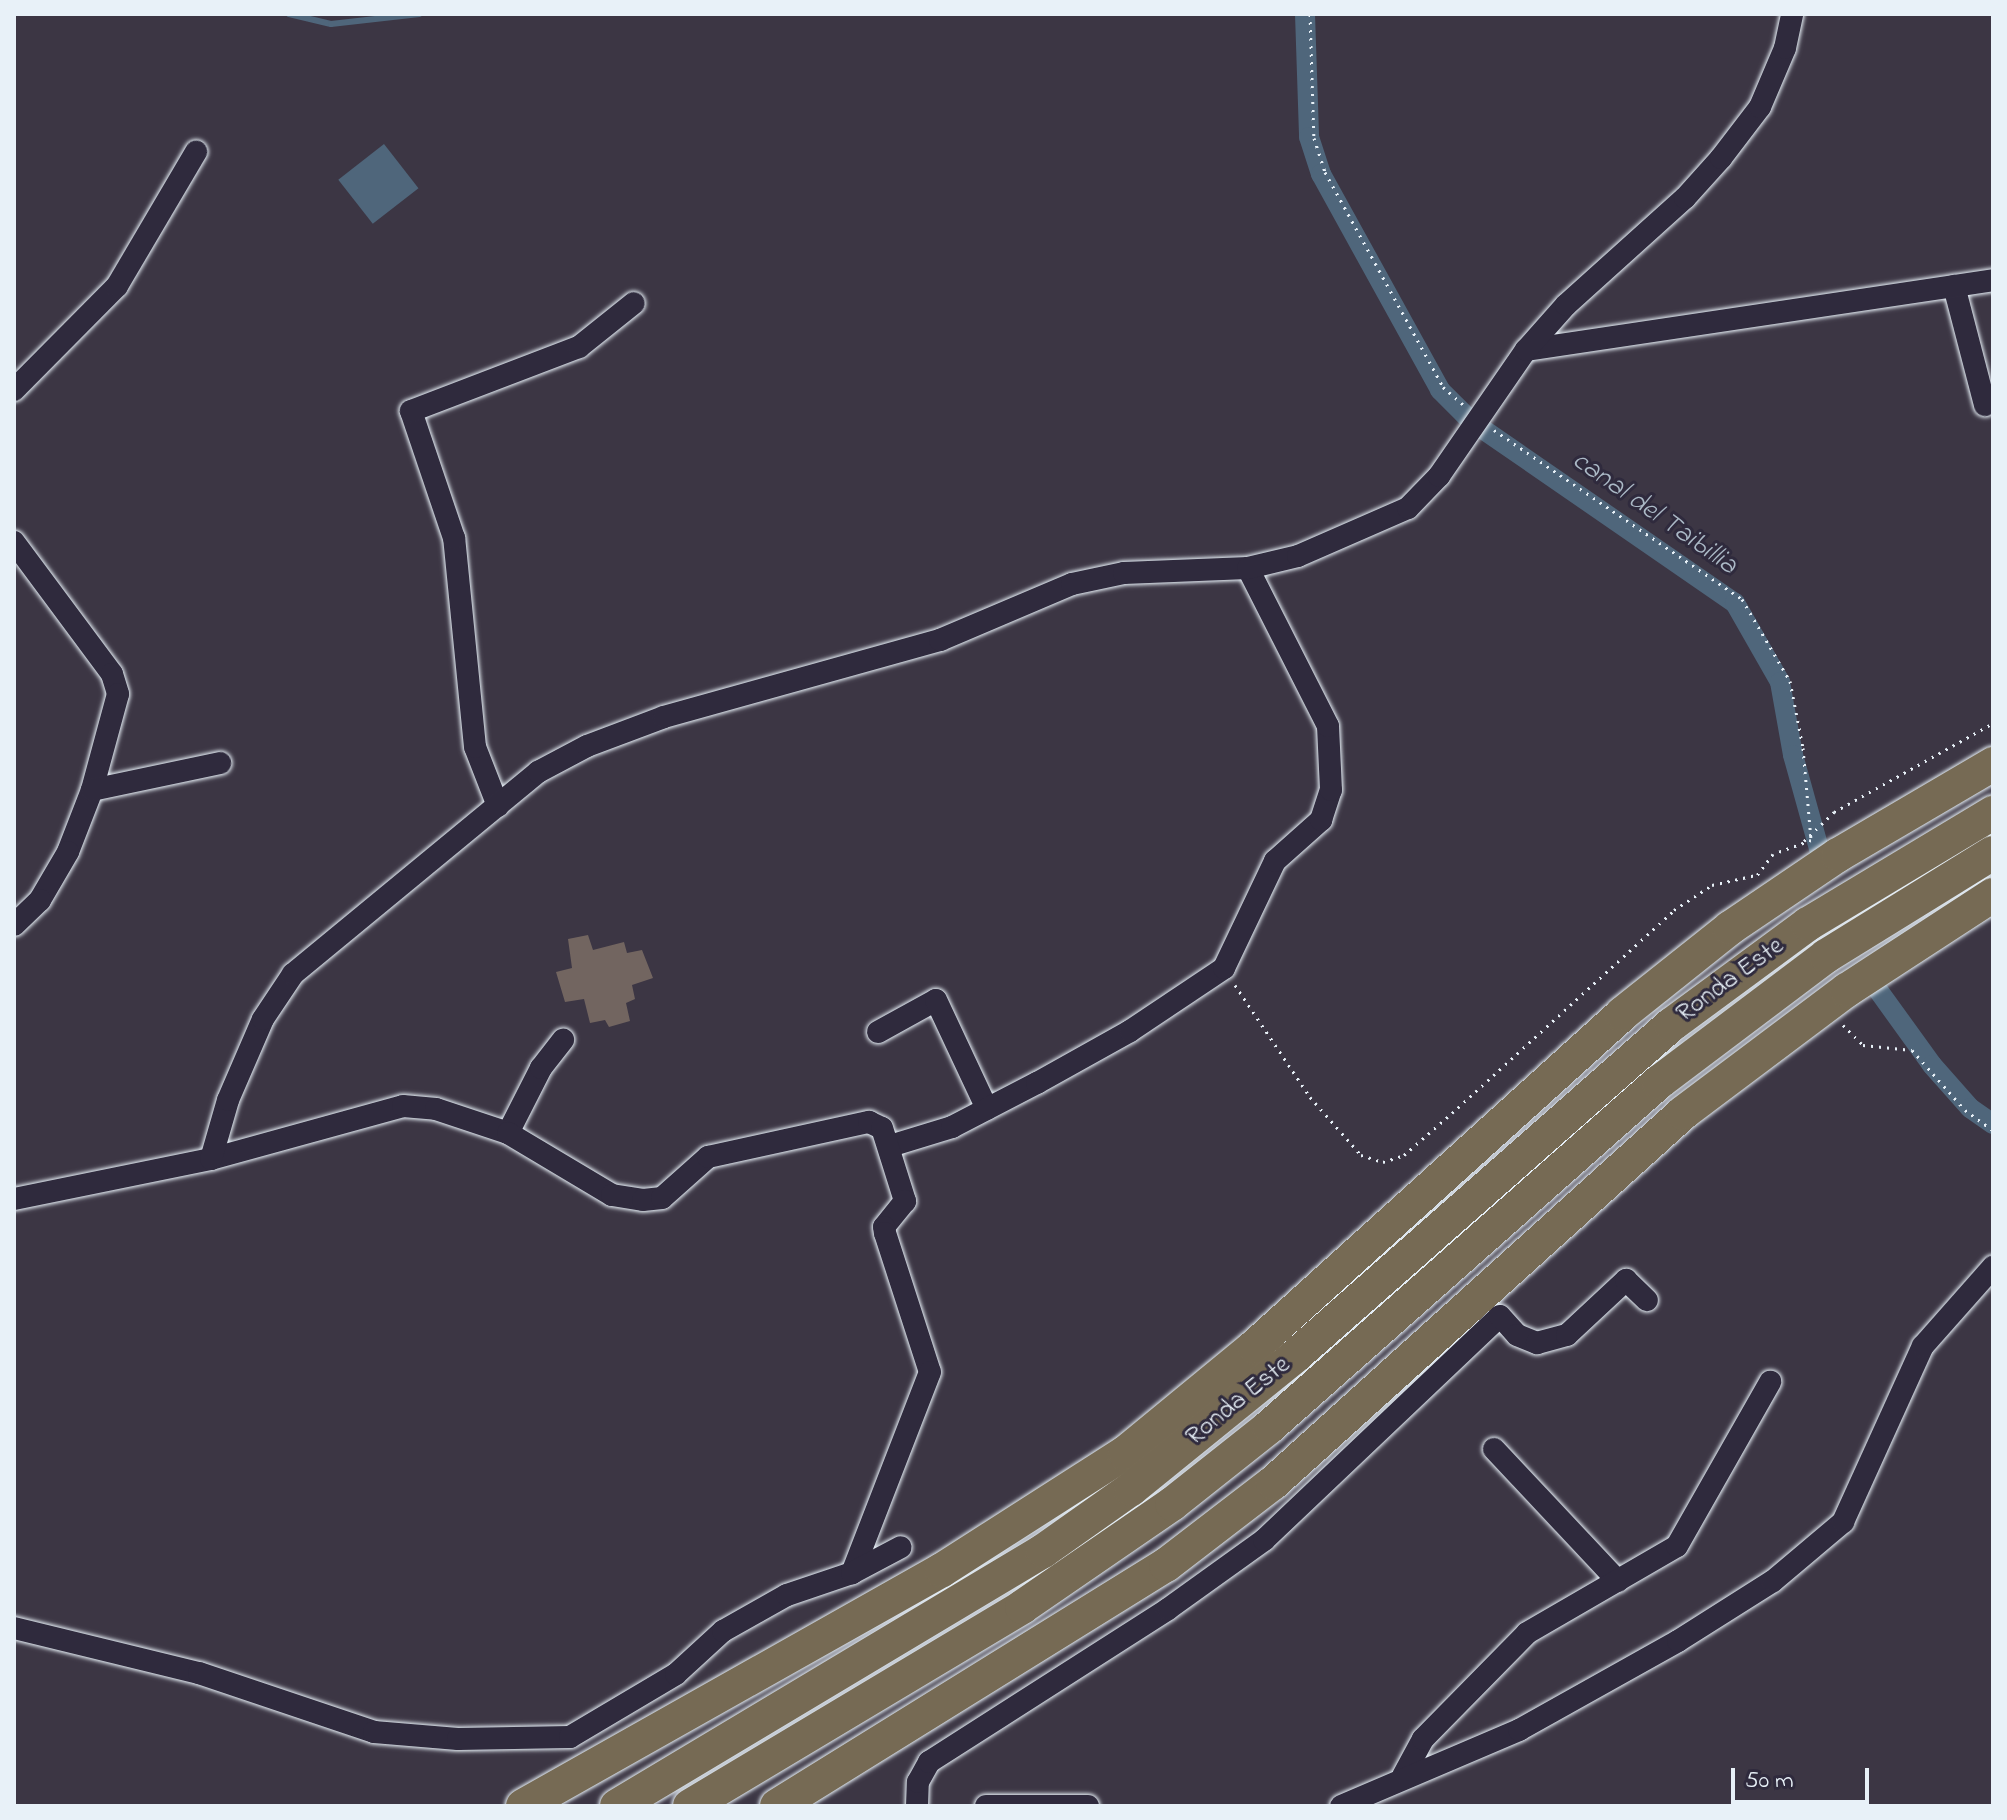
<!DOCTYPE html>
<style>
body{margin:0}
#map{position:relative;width:2007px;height:1820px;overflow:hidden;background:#3c3644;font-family:"Indie Flower",sans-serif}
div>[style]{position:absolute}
.water>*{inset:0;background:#4f667b;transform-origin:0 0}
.stream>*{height:6px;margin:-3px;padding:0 3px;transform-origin:3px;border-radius:3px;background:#4f667b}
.canal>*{height:20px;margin:-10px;padding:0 10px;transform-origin:10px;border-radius:10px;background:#4f667b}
.building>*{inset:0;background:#726560}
.path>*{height:3px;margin-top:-1.5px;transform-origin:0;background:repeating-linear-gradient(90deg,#e8f1f8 0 2px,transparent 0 8px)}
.roads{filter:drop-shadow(0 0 2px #e8f1f8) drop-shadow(0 0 2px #e8f1f8)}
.minor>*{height:22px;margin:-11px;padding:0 11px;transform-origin:11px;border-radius:11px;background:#2f2a3d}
.highway>*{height:34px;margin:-17px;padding:0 17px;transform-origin:17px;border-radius:17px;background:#766a54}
span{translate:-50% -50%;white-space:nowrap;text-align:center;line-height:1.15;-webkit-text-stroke:6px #2f2a3d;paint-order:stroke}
.street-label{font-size:26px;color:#e8f1f8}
.water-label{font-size:28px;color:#abb9c6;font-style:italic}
.frame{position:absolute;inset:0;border:16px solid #e8f1f8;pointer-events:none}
.scale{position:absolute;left:1731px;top:1768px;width:138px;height:36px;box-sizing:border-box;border:4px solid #e8f1f8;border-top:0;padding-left:10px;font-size:24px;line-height:28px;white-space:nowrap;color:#e8f1f8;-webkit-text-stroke:6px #2f2a3d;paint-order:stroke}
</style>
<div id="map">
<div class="water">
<div style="left:384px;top:144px;width:56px;height:58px;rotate:52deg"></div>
</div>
<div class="stream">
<div style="left:289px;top:14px;width:43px;rotate:13.4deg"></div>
<div style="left:331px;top:24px;width:89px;rotate:-6.5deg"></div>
</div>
<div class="canal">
<div style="left:1305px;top:14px;width:123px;rotate:88.1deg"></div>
<div style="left:1309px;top:137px;width:39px;rotate:72deg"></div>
<div style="left:1321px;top:174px;width:247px;rotate:61.1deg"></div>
<div style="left:1440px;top:390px;width:37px;rotate:45deg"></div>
<div style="left:1484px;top:430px;width:305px;rotate:34.6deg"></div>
<div style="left:1735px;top:603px;width:91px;rotate:60.3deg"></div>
<div style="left:1780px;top:682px;width:74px;rotate:79.9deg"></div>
<div style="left:1793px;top:755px;width:98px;rotate:74.5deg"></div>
<div style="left:1878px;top:990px;width:92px;rotate:54.2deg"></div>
<div style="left:1932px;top:1065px;width:57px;rotate:48.5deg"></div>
<div style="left:1970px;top:1108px;width:28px;rotate:35deg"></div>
</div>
<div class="building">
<div style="clip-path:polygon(588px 935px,593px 950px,624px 942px,627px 953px,642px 950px,653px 978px,632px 985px,635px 999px,626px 1003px,630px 1021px,609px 1027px,605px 1020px,590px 1023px,584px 999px,565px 1002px,556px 972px,572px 968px,568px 939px)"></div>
</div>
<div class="path">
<div style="left:1310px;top:14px;width:124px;rotate:88.2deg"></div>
<div style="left:1314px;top:138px;width:36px;rotate:72deg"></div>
<div style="left:1325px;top:172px;width:245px;rotate:61.2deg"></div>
<div style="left:1443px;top:387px;width:28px;rotate:41deg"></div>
<div style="left:1494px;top:430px;width:300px;rotate:34.3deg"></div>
<div style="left:1742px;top:599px;width:95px;rotate:59.7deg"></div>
<div style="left:1790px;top:681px;width:68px;rotate:79deg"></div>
<div style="left:1803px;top:748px;width:92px;rotate:85deg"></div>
<div style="left:1811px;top:840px;width:40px;rotate:159.8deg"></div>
<div style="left:1773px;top:854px;width:26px;rotate:127deg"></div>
<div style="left:1804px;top:841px;width:42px;rotate:-44deg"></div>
<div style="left:1834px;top:812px;width:182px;rotate:-29.2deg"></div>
<div style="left:1235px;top:985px;width:135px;rotate:56.2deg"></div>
<div style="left:1310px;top:1097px;width:77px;rotate:48.7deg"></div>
<div style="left:1361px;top:1155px;width:23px;rotate:18deg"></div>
<div style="left:1383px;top:1162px;width:22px;rotate:-18deg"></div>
<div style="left:1404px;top:1155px;width:64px;rotate:-41.2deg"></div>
<div style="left:1452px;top:1113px;width:301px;rotate:-42.4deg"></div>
<div style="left:1674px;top:910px;width:45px;rotate:-33.3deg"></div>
<div style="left:1712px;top:885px;width:45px;rotate:-12.8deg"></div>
<div style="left:1843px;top:1025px;width:28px;rotate:45deg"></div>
<div style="left:1863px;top:1045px;width:49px;rotate:5.8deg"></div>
<div style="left:1912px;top:1050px;width:80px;rotate:48.5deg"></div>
<div style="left:1965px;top:1110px;width:34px;rotate:36deg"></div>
</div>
<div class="roads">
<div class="minor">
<div style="left:1954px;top:286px;width:123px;rotate:75.4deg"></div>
<div style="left:1526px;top:350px;width:472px;rotate:-8.5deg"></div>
<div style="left:14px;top:390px;width:146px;rotate:-45.3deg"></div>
<div style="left:117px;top:286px;width:156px;rotate:-59.5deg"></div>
<div style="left:14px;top:542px;width:164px;rotate:53.4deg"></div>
<div style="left:112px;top:674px;width:21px;rotate:73deg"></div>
<div style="left:118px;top:694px;width:99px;rotate:105.2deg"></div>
<div style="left:92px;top:790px;width:66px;rotate:111.2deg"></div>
<div style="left:68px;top:852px;width:56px;rotate:120.3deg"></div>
<div style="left:40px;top:900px;width:36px;rotate:136deg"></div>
<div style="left:92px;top:790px;width:131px;rotate:-11.9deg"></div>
<div style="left:498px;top:806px;width:63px;rotate:-111.3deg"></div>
<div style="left:475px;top:747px;width:210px;rotate:-95.7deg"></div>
<div style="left:454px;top:538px;width:134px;rotate:-108.7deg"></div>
<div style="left:411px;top:411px;width:180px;rotate:-20.9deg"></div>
<div style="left:579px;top:347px;width:70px;rotate:-38.7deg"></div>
<div style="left:878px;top:1032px;width:66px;rotate:-28.9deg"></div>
<div style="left:936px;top:1000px;width:120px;rotate:64.9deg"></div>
<div style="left:508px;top:1133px;width:73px;rotate:-63.1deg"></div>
<div style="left:541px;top:1068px;width:36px;rotate:-52deg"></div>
<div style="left:890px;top:1146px;width:65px;rotate:-17deg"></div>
<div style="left:952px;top:1127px;width:96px;rotate:-27.4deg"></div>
<div style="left:1037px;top:1083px;width:107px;rotate:-29.2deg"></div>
<div style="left:1130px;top:1031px;width:113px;rotate:-33.8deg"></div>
<div style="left:1224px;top:968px;width:119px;rotate:-64.5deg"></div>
<div style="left:1275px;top:861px;width:62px;rotate:-41.7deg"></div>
<div style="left:1321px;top:820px;width:32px;rotate:-72deg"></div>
<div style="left:1331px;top:790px;width:64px;rotate:-92.7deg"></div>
<div style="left:1328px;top:726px;width:177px;rotate:-116.9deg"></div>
<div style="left:211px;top:1159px;width:199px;rotate:-15.4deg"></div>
<div style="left:403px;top:1106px;width:33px;rotate:5deg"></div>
<div style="left:436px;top:1109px;width:76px;rotate:18.4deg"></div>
<div style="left:508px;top:1133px;width:121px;rotate:30.8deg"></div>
<div style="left:612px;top:1195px;width:31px;rotate:9deg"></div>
<div style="left:643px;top:1200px;width:19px;rotate:-6deg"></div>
<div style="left:662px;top:1198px;width:62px;rotate:-41.7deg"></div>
<div style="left:708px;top:1157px;width:165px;rotate:-12.3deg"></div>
<div style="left:869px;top:1122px;width:14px;rotate:25deg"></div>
<div style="left:882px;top:1128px;width:77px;rotate:72.5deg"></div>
<div style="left:905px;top:1201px;width:33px;rotate:129deg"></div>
<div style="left:884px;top:1227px;width:6px;rotate:81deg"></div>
<div style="left:885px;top:1233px;width:146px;rotate:72.1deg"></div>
<div style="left:930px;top:1372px;width:216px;rotate:111.2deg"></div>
<div style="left:14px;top:1199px;width:201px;rotate:-11.5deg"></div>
<div style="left:211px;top:1159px;width:61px;rotate:-73.9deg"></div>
<div style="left:228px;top:1100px;width:88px;rotate:-66.6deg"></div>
<div style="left:263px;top:1019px;width:54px;rotate:-56.3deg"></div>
<div style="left:293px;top:974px;width:318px;rotate:-39.5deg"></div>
<div style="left:538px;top:772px;width:55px;rotate:-28deg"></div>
<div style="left:587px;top:746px;width:82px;rotate:-20.6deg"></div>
<div style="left:664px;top:717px;width:287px;rotate:-15.6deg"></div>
<div style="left:940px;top:640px;width:143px;rotate:-23deg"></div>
<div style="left:1072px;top:584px;width:53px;rotate:-11.9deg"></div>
<div style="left:1124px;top:573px;width:124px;rotate:-2.3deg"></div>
<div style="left:1248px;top:568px;width:51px;rotate:-13.5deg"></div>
<div style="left:1298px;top:556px;width:120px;rotate:-23.6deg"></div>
<div style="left:1408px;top:508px;width:45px;rotate:-45.9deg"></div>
<div style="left:1439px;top:476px;width:153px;rotate:-55.4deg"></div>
<div style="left:1526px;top:350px;width:60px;rotate:-48.4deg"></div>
<div style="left:1566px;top:305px;width:160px;rotate:-42deg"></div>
<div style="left:1685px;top:198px;width:54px;rotate:-48deg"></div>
<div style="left:1721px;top:158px;width:64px;rotate:-52.6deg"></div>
<div style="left:1760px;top:107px;width:64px;rotate:-67deg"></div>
<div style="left:1785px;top:48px;width:35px;rotate:-78deg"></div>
<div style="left:1494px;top:1449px;width:181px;rotate:46.8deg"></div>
<div style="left:14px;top:1628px;width:190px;rotate:13.7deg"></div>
<div style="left:199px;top:1673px;width:185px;rotate:18.6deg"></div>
<div style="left:374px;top:1732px;width:84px;rotate:4.8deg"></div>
<div style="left:458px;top:1739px;width:112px;rotate:-1deg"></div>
<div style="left:570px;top:1737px;width:123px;rotate:-30.7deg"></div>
<div style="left:676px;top:1674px;width:64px;rotate:-42.5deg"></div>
<div style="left:723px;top:1631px;width:73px;rotate:-29.4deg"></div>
<div style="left:787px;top:1595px;width:69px;rotate:-18.7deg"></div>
<div style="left:852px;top:1573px;width:55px;rotate:-28deg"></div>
<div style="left:1403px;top:1776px;width:42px;rotate:-61.6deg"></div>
<div style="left:1423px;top:1739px;width:148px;rotate:-45.5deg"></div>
<div style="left:1527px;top:1633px;width:173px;rotate:-30.1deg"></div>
<div style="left:1677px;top:1546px;width:189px;rotate:-60.4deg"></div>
<div style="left:917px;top:1806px;width:24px;rotate:-88deg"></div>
<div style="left:918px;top:1782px;width:23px;rotate:-61deg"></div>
<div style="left:929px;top:1762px;width:284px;rotate:-32.6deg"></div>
<div style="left:1168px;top:1609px;width:118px;rotate:-35.7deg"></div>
<div style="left:1264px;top:1540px;width:325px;rotate:-43.5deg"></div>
<div style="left:1500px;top:1316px;width:25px;rotate:48deg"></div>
<div style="left:1517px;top:1335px;width:22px;rotate:22deg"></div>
<div style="left:1537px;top:1343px;width:31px;rotate:-15deg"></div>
<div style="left:1567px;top:1335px;width:81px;rotate:-43deg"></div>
<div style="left:1626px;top:1280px;width:29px;rotate:44deg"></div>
<div style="left:986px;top:1806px;width:102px"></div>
<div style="left:1341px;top:1806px;width:194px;rotate:-23.1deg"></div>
<div style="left:1519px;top:1730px;width:182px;rotate:-29.2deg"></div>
<div style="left:1678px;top:1641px;width:112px;rotate:-32.3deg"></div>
<div style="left:1773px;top:1581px;width:92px;rotate:-40.1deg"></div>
<div style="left:1843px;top:1522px;width:193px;rotate:-65.6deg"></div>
<div style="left:1923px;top:1346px;width:106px;rotate:-48.5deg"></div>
</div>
<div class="highway">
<div style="left:523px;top:1806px;width:481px;rotate:-29.4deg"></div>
<div style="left:942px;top:1570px;width:217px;rotate:-32.6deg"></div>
<div style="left:1125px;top:1453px;width:167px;rotate:-39.4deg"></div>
<div style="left:1254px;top:1347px;width:496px;rotate:-42.1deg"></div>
<div style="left:1622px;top:1014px;width:138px;rotate:-38.5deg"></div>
<div style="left:1730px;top:928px;width:130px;rotate:-34.1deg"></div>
<div style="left:1838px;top:855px;width:180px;rotate:-30.4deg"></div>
<div style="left:617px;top:1806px;width:496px;rotate:-30.9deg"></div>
<div style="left:1043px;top:1551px;width:108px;rotate:-35.2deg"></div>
<div style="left:1131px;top:1489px;width:211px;rotate:-39deg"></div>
<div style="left:1295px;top:1356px;width:501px;rotate:-41.36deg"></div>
<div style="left:1671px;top:1025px;width:170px;rotate:-36.4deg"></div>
<div style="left:1808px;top:924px;width:216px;rotate:-31deg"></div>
<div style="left:690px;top:1806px;width:387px;rotate:-30.9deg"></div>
<div style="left:1022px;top:1607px;width:182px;rotate:-34.5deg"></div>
<div style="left:1172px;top:1504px;width:124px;rotate:-38.4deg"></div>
<div style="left:1269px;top:1427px;width:521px;rotate:-41.5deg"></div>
<div style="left:1659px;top:1082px;width:209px;rotate:-37deg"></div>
<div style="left:1826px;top:956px;width:196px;rotate:-31.7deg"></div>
<div style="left:777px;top:1806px;width:458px;rotate:-31.8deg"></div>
<div style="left:1166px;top:1565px;width:135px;rotate:-37.5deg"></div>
<div style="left:1273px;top:1483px;width:552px;rotate:-42.06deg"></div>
<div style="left:1683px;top:1113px;width:205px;rotate:-36.9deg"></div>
<div style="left:1847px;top:990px;width:174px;rotate:-33.1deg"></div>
</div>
</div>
<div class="street-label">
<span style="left:1731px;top:981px;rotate:-36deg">Ronda Este</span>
<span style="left:1239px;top:1402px;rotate:-39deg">Ronda Este</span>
</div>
<div class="water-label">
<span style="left:1654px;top:514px;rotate:35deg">canal del Taibillia</span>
</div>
<div class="frame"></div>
<div class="scale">50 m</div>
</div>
